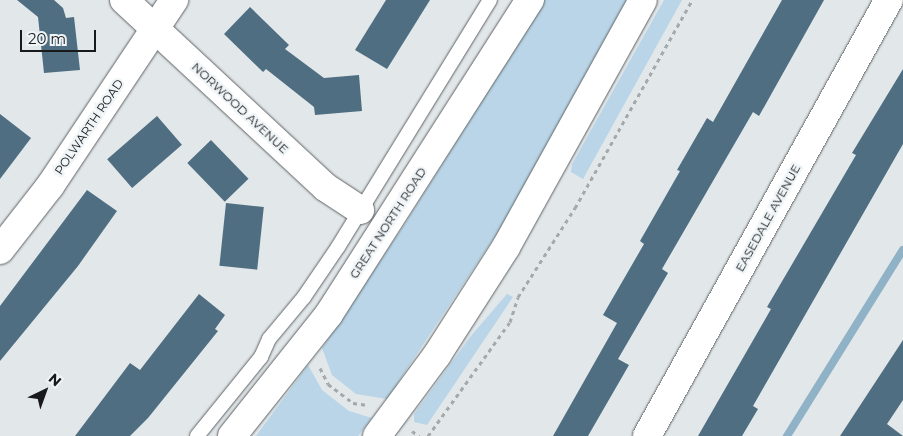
<!DOCTYPE html>
<style>
body{margin:0}
#map{position:relative;width:903px;height:436px;overflow:hidden;background:#e2e7ea;font-family:Montserrat,sans-serif}
div>[style]{position:absolute}
.green>*{inset:0;background:#b9d5e7}
.stream>*{height:8px;margin:-4px;padding:0 4px;transform-origin:4px;border-radius:4px;background:#90b2c6}
.building>*{inset:0;background:#4f6e81;transform-origin:0 0}
.path>*{height:3px;margin-top:-1.5px;transform-origin:0;background:repeating-linear-gradient(90deg,#a5a9ab 0 4px,transparent 0 8px)}
.roads{filter:drop-shadow(0 0 1px #5e6264) drop-shadow(0 0 1px #5e6264)}
.lane>*{height:14px;margin:-7px;padding:0 7px;transform-origin:7px;border-radius:7px;background:#fff}
.street>*{height:28px;margin:-14px;padding:0 14px;transform-origin:14px;border-radius:14px;background:#fff}
.secondary>*{height:28px;margin:-14px;padding:0 14px;transform-origin:14px;border-radius:14px;background:#fff}
span{translate:-50% -50%;white-space:nowrap;text-align:center;line-height:1.15;-webkit-text-stroke:4.5px #eff4f7;paint-order:stroke}
.street-label{font-size:12px;color:#17191a}
.north{position:absolute;left:20px;top:366px;width:50px;height:50px;-webkit-text-stroke:4px #eff4f7;paint-order:stroke;rotate:42deg;font-size:14px;font-weight:700;line-height:20px;text-align:center;color:#17191a}
.north::after{content:'';display:block;margin:auto;width:18px;height:22px;background:#17191a;clip-path:polygon(50% 0,100% 100%,50% 72%,0 100%)}
.scale{position:absolute;left:20px;top:30px;width:76px;height:22px;box-sizing:border-box;border:2px solid #17191a;border-top:0;padding-left:6px;font-size:15px;line-height:18px;white-space:nowrap;color:#17191a;-webkit-text-stroke:4px #eff4f7;paint-order:stroke}
</style>
<div id="map">
<div class="green">
<div style="clip-path:polygon(545px 0,630px 0,521px 197px,387px 399px,356px 394px,332px 375px,322px 348px,406px 222px)"></div>
<div style="clip-path:polygon(664px 0,682px 0,583px 179px,571px 172px,572px 164px)"></div>
<div style="clip-path:polygon(507px 294px,513px 297px,427px 425px,414px 422px,414px 414px,470px 337px)"></div>
<div style="clip-path:polygon(308px 365px,322px 390px,349px 411px,372px 418px,358px 436px,256px 436px)"></div>
</div>
<div class="stream">
<div style="left:787px;top:436px;width:219px;rotate:-58.1deg"></div>
</div>
<div class="building">
<div style="clip-path:polygon(17px 0,54px 0,63px 8px,66px 18px,74px 17px,80px 70px,44px 73px,38px 17px)"></div>
<div style="clip-path:polygon(386px 0,430px 0,387px 69px,355px 50px)"></div>
<div style="clip-path:polygon(782px 0,824px 0,759px 116px,753px 112px,662px 269px,668px 273px,618px 359px,629px 365px,588px 436px,553px 436px,617px 323px,603px 315px,644px 244px,640px 241px,680px 171px,677px 170px,707px 118px,713px 122px)"></div>
<div style="clip-path:polygon(250px 7px,289px 45px,285px 49px,324px 78px,359px 75px,362px 111px,315px 115px,314px 107px,266px 69px,263px 72px,224px 34px)"></div>
<div style="clip-path:polygon(903px 69px,903px 144px,753px 406px,758px 409px,742px 436px,698px 436px,771px 309px,767px 307px,856px 155px,852px 153px)"></div>
<div style="clip-path:polygon(0 114px,31px 138px,0 179px)"></div>
<div style="left:157px;top:116px;width:38px;height:66px;rotate:49deg"></div>
<div style="left:211px;top:140px;width:54px;height:33px;rotate:46deg"></div>
<div style="clip-path:polygon(87px 190px,117px 211px,78px 266px,0 361px,0 306px)"></div>
<div style="left:226px;top:203px;width:38px;height:63px;rotate:6deg"></div>
<div style="clip-path:polygon(199px 294px,225px 315px,215px 329px,218px 331px,148px 418px,130px 436px,75px 436px,130px 363px,140px 370px)"></div>
<div style="clip-path:polygon(903px 340px,903px 400px,887px 424px,903px 436px,840px 436px)"></div>
</div>
<div class="path">
<div style="left:320px;top:368px;width:18px;rotate:63deg"></div>
<div style="left:328px;top:384px;width:31px;rotate:37deg"></div>
<div style="left:353px;top:403px;width:15px;rotate:8deg"></div>
<div style="left:412px;top:431px;width:9px;rotate:36deg"></div>
<div style="left:428px;top:436px;width:140px;rotate:-54.3deg"></div>
<div style="left:510px;top:322px;width:26px;rotate:-72deg"></div>
<div style="left:518px;top:297px;width:106px;rotate:-57.4deg"></div>
<div style="left:575px;top:208px;width:239px;rotate:-60.6deg"></div>
</div>
<div class="roads">
<div class="lane">
<div style="left:197px;top:436px;width:102px;rotate:-51deg"></div>
<div style="left:261px;top:357px;width:20px;rotate:-66deg"></div>
<div style="left:269px;top:339px;width:55px;rotate:-50.2deg"></div>
<div style="left:304px;top:297px;width:60px;rotate:-55.8deg"></div>
<div style="left:338px;top:247px;width:290px;rotate:-58.4deg"></div>
</div>
<div class="street">
<div style="left:124px;top:0;width:275px;rotate:42.9deg"></div>
<div style="left:325px;top:187px;width:42px;rotate:33.3deg"></div>
<div style="left:0;top:250px;width:81px;rotate:-52deg"></div>
<div style="left:50px;top:186px;width:224px;rotate:-56.3deg"></div>
<div style="left:647px;top:436px;width:499px;rotate:-61deg"></div>
</div>
<div class="secondary">
<div style="left:232px;top:436px;width:156px;rotate:-51.5deg"></div>
<div style="left:329px;top:314px;width:373px;rotate:-57.4deg"></div>
<div style="left:377px;top:436px;width:101px;rotate:-53.5deg"></div>
<div style="left:437px;top:355px;width:128px;rotate:-57.4deg"></div>
<div style="left:506px;top:247px;width:282px;rotate:-61deg"></div>
</div>
</div>
<div class="street-label">
<span style="left:240px;top:108px;rotate:43deg">NORWOOD AVENUE</span>
<span style="left:89px;top:127px;rotate:-56deg">POLWARTH ROAD</span>
<span style="left:768px;top:218px;rotate:-61deg">EASEDALE AVENUE</span>
<span style="left:388px;top:223px;rotate:-57deg">GREAT NORTH ROAD</span>
</div>
<div class="north">N</div>
<div class="scale">20 m</div>
</div>
